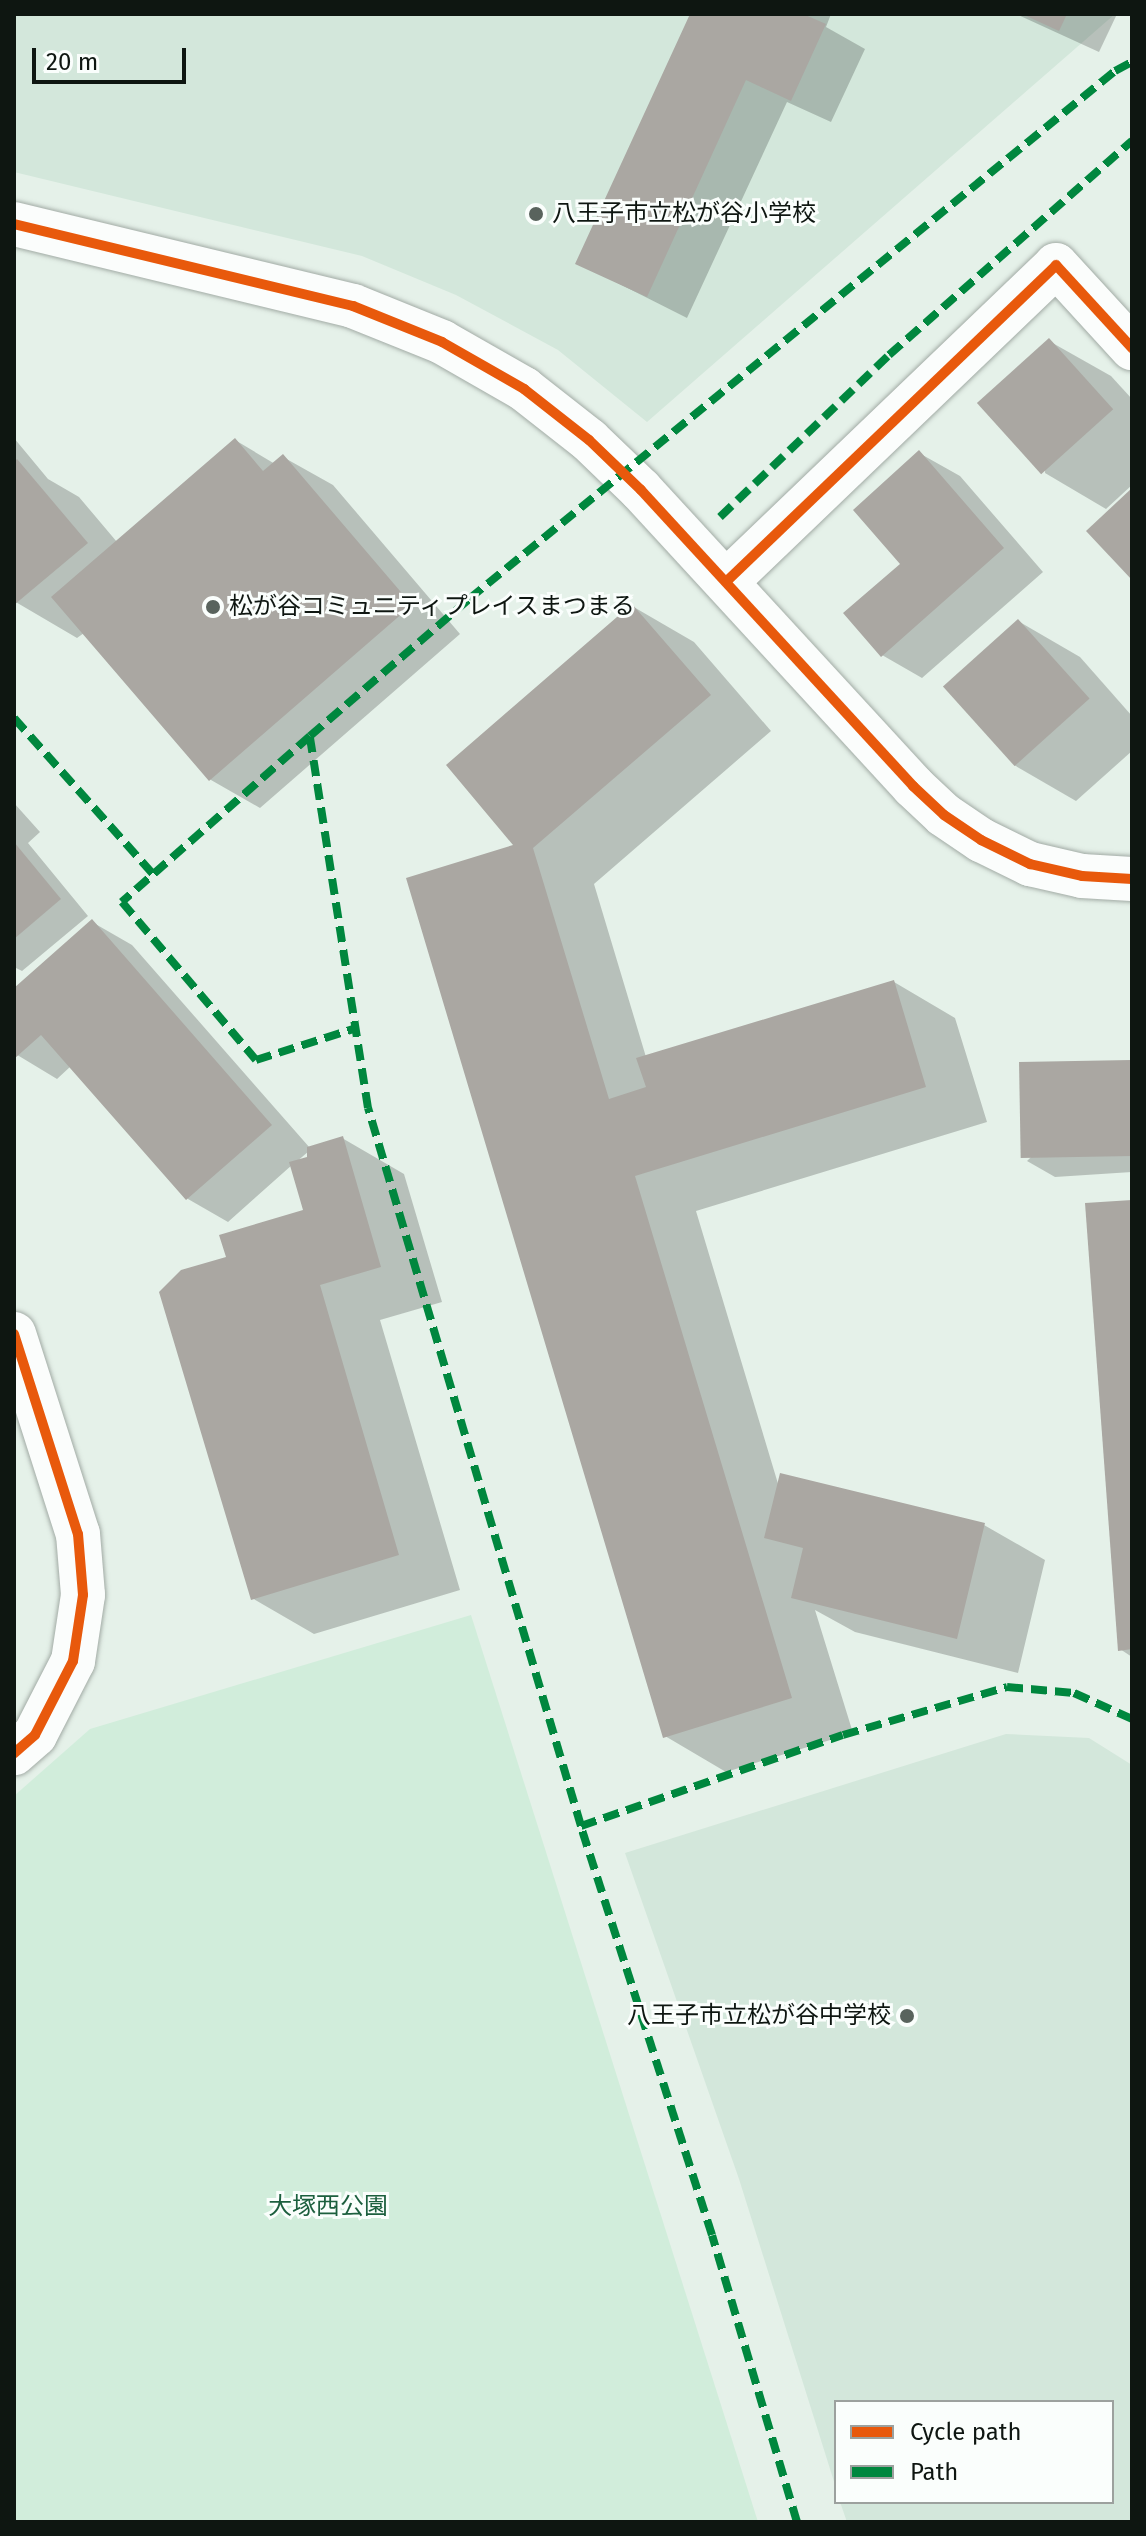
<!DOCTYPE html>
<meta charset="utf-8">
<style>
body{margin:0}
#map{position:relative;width:1146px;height:2536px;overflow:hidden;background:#e5f1e9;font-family:"Fira Sans","Noto Sans JP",sans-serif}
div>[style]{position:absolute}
.built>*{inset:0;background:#d3e7db}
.green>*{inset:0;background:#d1eddb}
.shadow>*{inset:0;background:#0003}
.building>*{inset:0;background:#aaa7a2;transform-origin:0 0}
.roads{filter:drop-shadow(0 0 2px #a2aba5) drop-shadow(0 0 2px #a2aba5)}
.minor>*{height:44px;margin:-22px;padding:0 22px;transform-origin:22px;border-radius:22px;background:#fbfdfc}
.tertiary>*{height:44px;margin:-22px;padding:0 22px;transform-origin:22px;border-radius:22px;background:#fbfdfc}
.quiet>*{height:8px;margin-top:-4px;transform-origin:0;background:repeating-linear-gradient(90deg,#00873e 0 16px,transparent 0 24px)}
.cycleway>*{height:10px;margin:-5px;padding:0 5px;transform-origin:5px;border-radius:5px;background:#e8590c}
.dots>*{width:22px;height:22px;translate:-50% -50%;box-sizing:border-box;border:4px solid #fafefc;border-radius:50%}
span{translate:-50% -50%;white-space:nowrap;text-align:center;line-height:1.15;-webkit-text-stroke:6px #fafefc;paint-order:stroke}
.poi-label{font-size:24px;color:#0e1611}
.left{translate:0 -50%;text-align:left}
.right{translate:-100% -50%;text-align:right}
.park-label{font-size:24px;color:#1c5f3e}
.frame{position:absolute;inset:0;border:16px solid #0e1611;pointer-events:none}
.legend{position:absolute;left:834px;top:2400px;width:280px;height:104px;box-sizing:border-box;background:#fafefc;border:2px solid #9ca19e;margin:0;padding:10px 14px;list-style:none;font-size:24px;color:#0e1611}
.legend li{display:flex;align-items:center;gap:16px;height:40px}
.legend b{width:40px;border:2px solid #9ca19e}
.scale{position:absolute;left:32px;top:48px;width:154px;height:36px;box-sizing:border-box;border:4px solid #0e1611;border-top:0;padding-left:10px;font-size:24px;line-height:28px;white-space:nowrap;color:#0e1611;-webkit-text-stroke:6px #fafefc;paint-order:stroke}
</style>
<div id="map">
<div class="built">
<div style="clip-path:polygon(14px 14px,1115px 14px,647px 422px,558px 350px,456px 295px,362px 256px,14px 172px)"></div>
<div style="clip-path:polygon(1006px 1734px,1089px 1738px,1132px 1765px,1132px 2522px,847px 2522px,840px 2502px,1112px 2502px,1112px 2402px,836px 2402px,836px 2488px,739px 2179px,625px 1853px)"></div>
</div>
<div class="green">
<div style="clip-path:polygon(471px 1615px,758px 2522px,14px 2522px,14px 1796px,90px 1729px)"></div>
</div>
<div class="shadow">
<div style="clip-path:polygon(692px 14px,831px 14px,826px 27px,865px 49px,831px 122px,787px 102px,687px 318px,578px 263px)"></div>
<div style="clip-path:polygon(1016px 14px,1117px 14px,1099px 52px)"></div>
<div style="clip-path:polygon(1049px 341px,1111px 376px,1132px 399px,1132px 485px,1106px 509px,1045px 473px)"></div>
<div style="clip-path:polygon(14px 438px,48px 479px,79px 497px,117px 542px,235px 440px,275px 464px,283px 457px,333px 485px,460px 634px,260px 808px,211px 780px,84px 633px,77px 638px,14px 601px)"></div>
<div style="clip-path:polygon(919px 453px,960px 476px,1043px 572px,922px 678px,882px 655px,903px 564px)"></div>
<div style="clip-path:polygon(632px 606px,694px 642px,771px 731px,594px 884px,646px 1057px,894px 982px,955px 1018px,987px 1122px,696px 1211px,779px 1487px,984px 1525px,1045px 1560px,1018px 1673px,855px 1632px,815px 1610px,853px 1733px,726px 1772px,665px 1736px,517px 846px)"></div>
<div style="clip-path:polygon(1018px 621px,1080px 657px,1132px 716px,1132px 751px,1076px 801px,1014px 765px)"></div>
<div style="clip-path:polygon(14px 803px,40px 832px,28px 843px,88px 916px,22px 971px,14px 967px)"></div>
<div style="clip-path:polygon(evenodd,92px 922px,132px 945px,310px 1148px,342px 1138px,404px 1174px,442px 1302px,380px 1320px,460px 1590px,314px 1634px,252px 1598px,228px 1258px,306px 1212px,292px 1165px,228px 1222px,188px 1199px,71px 1066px,57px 1079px,14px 1053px,14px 991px,92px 922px,309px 1151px,309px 1159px,295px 1163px,309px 1151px)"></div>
<div style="clip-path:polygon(1130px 1062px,1132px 1172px,1055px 1177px,1027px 1161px)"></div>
<div style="clip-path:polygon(1132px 1202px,1132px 1657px,1120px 1649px)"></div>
</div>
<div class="building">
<div style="clip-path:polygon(690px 14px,803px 14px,826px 24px,791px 101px,746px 80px,647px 297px,575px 264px)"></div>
<div style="clip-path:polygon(1022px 14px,1067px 14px,1059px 31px)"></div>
<div style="left:1049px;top:338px;width:96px;height:97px;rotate:48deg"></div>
<div style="clip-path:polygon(235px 438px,263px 471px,283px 454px,412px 605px,209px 781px,51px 597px)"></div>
<div style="clip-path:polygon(919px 450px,1004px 548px,881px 657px,843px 613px,900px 564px,853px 510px)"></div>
<div style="clip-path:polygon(17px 459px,88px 543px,14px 605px,14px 462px)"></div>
<div style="clip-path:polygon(1132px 488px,1132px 580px,1086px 531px)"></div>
<div style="clip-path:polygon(632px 604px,711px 695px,533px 848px,609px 1099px,646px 1087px,636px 1058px,894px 980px,926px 1087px,635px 1176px,792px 1698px,663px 1738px,406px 878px,513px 845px,446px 765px)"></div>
<div style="left:1018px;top:619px;width:107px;height:101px;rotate:48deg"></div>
<div style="clip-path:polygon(14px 842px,61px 899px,14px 939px)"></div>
<div style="clip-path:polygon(92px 919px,272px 1125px,186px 1200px,41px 1035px,14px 1059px,14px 988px)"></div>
<div style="left:1131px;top:1060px;width:96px;height:112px;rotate:89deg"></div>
<div style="clip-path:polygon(343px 1136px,381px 1267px,320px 1285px,399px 1555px,251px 1600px,159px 1292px,181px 1270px,226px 1257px,219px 1235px,303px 1210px,289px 1162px,307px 1157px,307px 1147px)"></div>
<div style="clip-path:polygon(1132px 1200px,1132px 1649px,1118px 1651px,1085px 1203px)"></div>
<div style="clip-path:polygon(780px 1473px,985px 1523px,957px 1639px,791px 1598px,803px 1548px,764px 1538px)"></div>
</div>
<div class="roads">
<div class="minor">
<div style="left:727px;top:581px;width:456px;rotate:-43.8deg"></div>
<div style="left:1056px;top:265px;width:113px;rotate:47.5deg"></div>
</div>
<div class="tertiary">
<div style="left:14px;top:224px;width:349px;rotate:13.6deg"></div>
<div style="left:353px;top:306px;width:96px;rotate:22deg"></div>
<div style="left:442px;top:342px;width:95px;rotate:29.8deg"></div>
<div style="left:524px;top:389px;width:83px;rotate:38.1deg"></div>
<div style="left:589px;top:440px;width:72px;rotate:43.9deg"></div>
<div style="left:641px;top:490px;width:402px;rotate:47.4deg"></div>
<div style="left:913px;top:786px;width:42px;rotate:43.1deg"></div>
<div style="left:944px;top:815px;width:45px;rotate:34deg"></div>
<div style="left:981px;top:840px;width:55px;rotate:26.1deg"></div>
<div style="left:1030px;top:864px;width:53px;rotate:13deg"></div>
<div style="left:1082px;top:876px;width:50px;rotate:3.4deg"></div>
<div style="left:14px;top:1334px;width:210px;rotate:72.3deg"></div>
<div style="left:78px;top:1534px;width:61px;rotate:85.3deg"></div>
<div style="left:83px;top:1595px;width:67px;rotate:98.6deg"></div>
<div style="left:73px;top:1661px;width:83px;rotate:117.2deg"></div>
<div style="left:35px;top:1735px;width:28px;rotate:139deg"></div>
</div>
</div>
<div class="quiet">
<div style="left:720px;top:517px;width:234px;rotate:-43.8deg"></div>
<div style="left:889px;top:355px;width:324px;rotate:-41.4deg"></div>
<div style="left:14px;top:718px;width:209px;rotate:48.3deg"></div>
<div style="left:310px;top:736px;width:251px;rotate:138.6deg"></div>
<div style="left:122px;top:902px;width:207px;rotate:49.7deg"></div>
<div style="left:256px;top:1060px;width:105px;rotate:-17.7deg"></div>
<div style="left:581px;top:1826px;width:277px;rotate:-19.2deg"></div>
<div style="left:843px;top:1735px;width:171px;rotate:-16.3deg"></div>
<div style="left:1007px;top:1687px;width:67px;rotate:5.1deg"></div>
<div style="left:1074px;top:1693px;width:64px;rotate:24.1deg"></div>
<div style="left:797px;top:2522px;width:299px;rotate:-106.5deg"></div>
<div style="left:712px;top:2235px;width:429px;rotate:-107.8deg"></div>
<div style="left:581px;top:1826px;width:749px;rotate:-106.52deg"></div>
<div style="left:368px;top:1108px;width:376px;rotate:-98.9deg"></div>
<div style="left:310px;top:736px;width:210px;rotate:-40.7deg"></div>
<div style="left:469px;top:599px;width:834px;rotate:-39.26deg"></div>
<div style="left:1115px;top:71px;width:19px;rotate:-28deg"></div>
</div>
<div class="cycleway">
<div style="left:14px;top:224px;width:349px;rotate:13.6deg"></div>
<div style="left:353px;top:306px;width:96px;rotate:22deg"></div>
<div style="left:442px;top:342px;width:95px;rotate:29.8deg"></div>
<div style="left:524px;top:389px;width:83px;rotate:38.1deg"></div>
<div style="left:589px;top:440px;width:72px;rotate:43.9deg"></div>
<div style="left:641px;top:490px;width:402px;rotate:47.4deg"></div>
<div style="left:913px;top:786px;width:42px;rotate:43.1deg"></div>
<div style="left:944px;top:815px;width:45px;rotate:34deg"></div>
<div style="left:981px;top:840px;width:55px;rotate:26.1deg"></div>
<div style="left:1030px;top:864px;width:53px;rotate:13deg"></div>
<div style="left:1082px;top:876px;width:50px;rotate:3.4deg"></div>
<div style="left:727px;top:581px;width:456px;rotate:-43.8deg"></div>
<div style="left:1056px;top:265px;width:113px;rotate:47.5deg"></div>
<div style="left:14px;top:1334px;width:210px;rotate:72.3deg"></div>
<div style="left:78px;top:1534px;width:61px;rotate:85.3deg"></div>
<div style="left:83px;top:1595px;width:67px;rotate:98.6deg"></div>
<div style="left:73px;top:1661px;width:83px;rotate:117.2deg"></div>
<div style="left:35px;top:1735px;width:28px;rotate:139deg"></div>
</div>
<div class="dots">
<div style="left:536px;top:214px;background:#59635d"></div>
<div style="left:213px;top:607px;background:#59635d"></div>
<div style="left:907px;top:2016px;background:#59635d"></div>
</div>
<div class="poi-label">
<span class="left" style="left:552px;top:214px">八王子市立松が谷小学校</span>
<span class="left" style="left:229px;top:607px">松が谷コミュニティプレイスまつまる</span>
<span class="right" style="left:891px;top:2016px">八王子市立松が谷中学校</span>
</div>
<div class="park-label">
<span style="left:328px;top:2207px">大塚西公園</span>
</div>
<div class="frame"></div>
<ul class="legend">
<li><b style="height:10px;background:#e8590c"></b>Cycle path</li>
<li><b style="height:10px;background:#00873e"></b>Path</li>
</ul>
<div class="scale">20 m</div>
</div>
